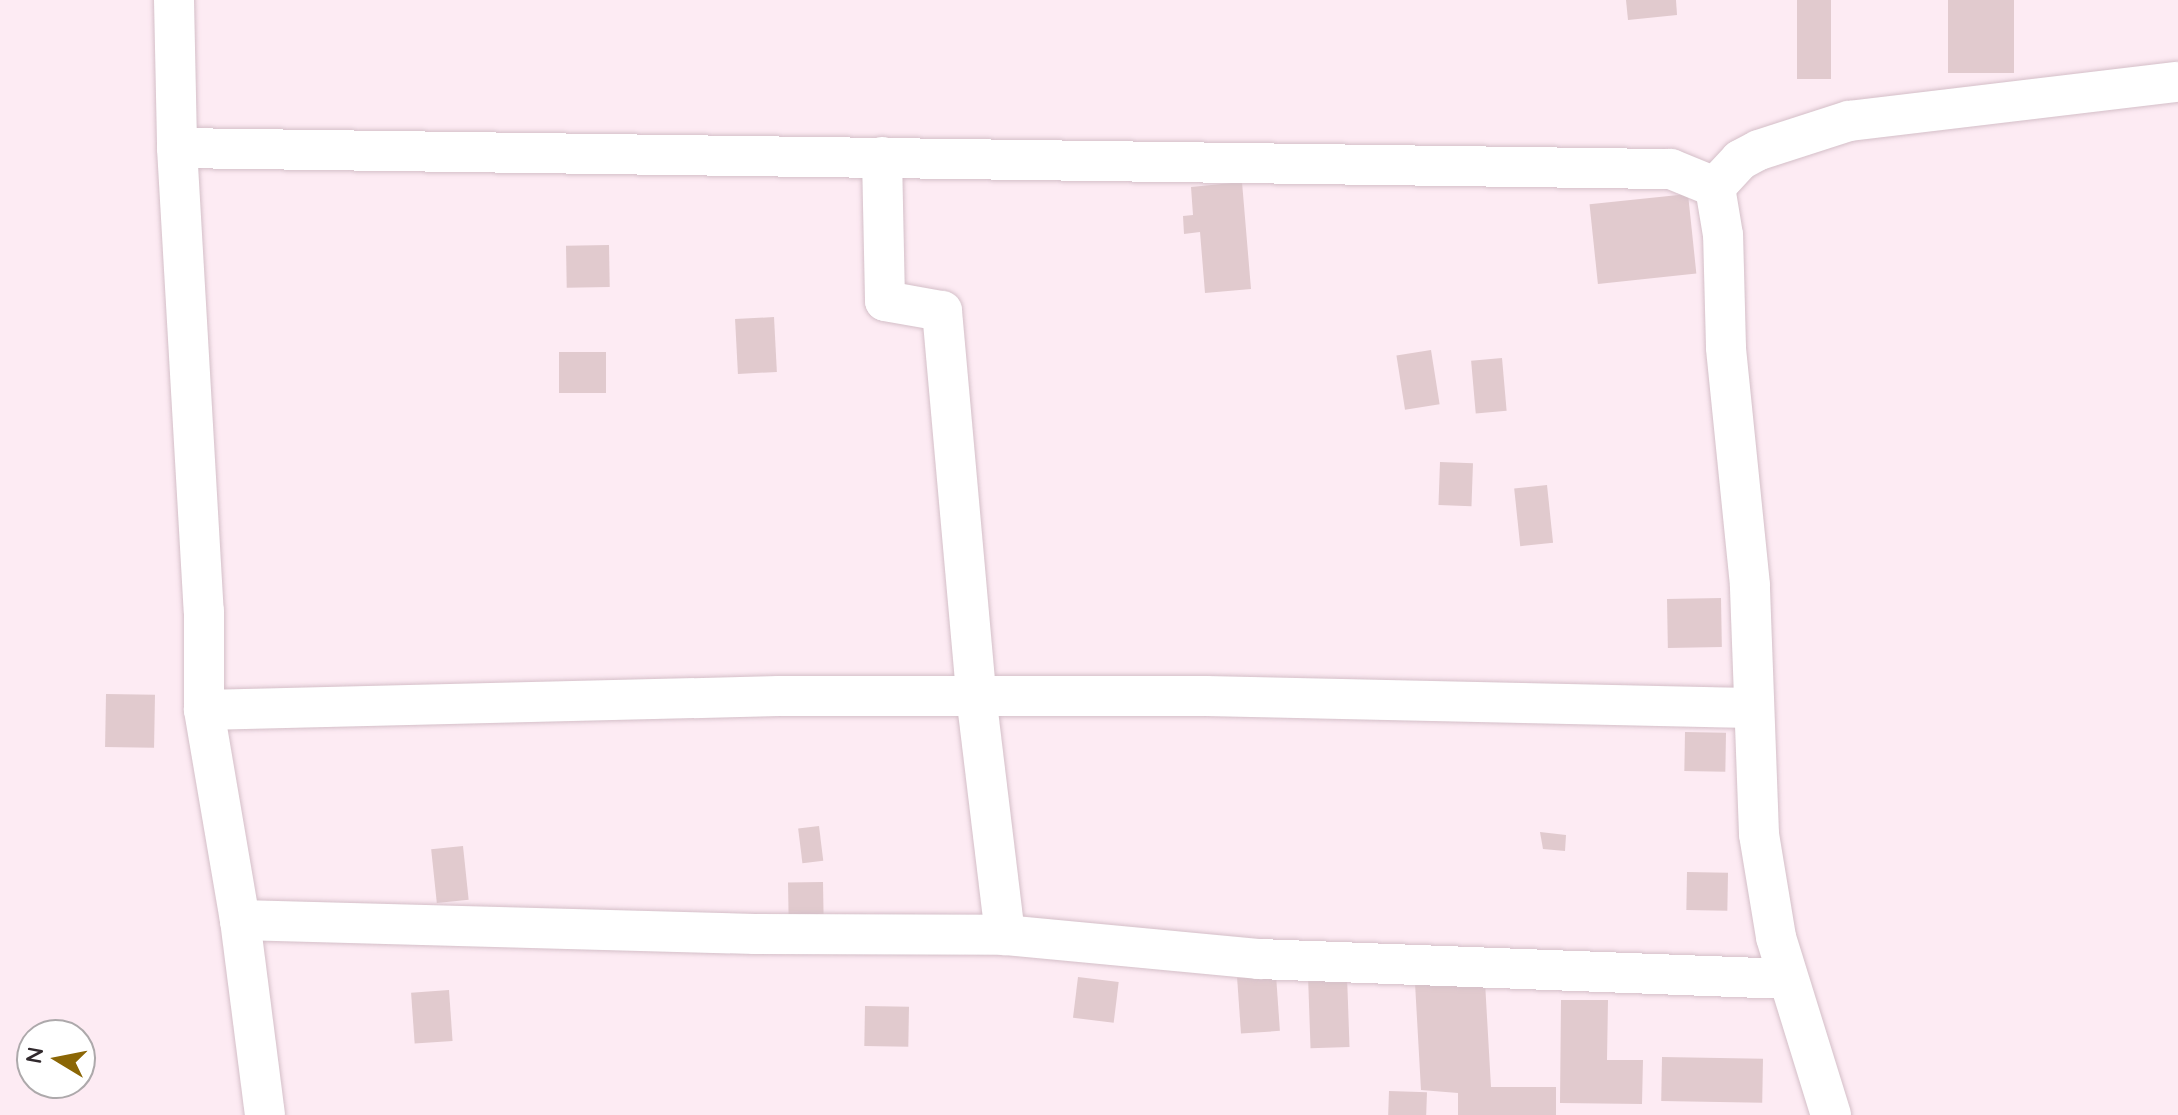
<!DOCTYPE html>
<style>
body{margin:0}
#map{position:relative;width:2178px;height:1115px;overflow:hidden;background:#fdebf3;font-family:Quicksand,sans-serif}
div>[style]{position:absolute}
.building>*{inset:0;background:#e1cace;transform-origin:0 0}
.roads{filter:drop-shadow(0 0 2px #d4bfc8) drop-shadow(0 0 2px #d4bfc8)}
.minor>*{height:40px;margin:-20px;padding:0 20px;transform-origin:20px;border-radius:20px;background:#fff}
span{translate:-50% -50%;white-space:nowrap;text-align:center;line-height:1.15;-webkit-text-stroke:7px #fff;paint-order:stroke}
.north{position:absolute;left:16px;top:1019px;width:80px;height:80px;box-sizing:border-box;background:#fff;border:2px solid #ada9ab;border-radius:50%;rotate:280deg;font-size:22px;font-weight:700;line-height:32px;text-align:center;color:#31292d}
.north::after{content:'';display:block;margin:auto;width:28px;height:36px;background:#8b6605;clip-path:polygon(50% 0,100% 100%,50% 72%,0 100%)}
</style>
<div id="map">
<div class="building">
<div style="clip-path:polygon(1626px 0,1676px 0,1677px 15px,1628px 20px)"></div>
<div style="left:1797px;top:0;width:34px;height:79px"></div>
<div style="left:1948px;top:0;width:66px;height:73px"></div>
<div style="clip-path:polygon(1242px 182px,1251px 289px,1205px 293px,1200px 232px,1184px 234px,1183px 216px,1193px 215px,1191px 187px)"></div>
<div style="left:1688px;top:194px;width:80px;height:99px;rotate:84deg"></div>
<div style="left:609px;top:245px;width:42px;height:43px;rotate:89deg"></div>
<div style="left:774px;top:317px;width:55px;height:39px;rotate:87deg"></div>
<div style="left:1431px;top:350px;width:55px;height:35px;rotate:81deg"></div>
<div style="left:559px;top:352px;width:47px;height:41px"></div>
<div style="left:1502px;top:358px;width:53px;height:31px;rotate:85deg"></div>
<div style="left:1440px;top:462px;width:33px;height:43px;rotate:2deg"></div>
<div style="left:1547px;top:485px;width:58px;height:33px;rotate:84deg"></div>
<div style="left:1721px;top:598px;width:49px;height:54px;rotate:89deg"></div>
<div style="left:106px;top:694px;width:49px;height:53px;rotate:1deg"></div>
<div style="left:1685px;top:732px;width:41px;height:39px;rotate:1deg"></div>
<div style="left:819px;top:826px;width:35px;height:21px;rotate:83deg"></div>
<div style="clip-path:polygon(1540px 832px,1566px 835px,1565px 851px,1543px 849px)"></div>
<div style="left:463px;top:846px;width:54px;height:32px;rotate:84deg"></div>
<div style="left:1687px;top:872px;width:41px;height:38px;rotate:1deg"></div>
<div style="left:823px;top:882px;width:42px;height:35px;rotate:89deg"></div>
<div style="left:1276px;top:975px;width:56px;height:39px;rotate:86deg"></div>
<div style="left:1347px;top:975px;width:72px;height:39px;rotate:88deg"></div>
<div style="left:1078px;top:977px;width:41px;height:41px;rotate:7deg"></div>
<div style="clip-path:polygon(1485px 982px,1491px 1087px,1556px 1087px,1556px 1115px,1458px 1115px,1458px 1093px,1421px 1090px,1415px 983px)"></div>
<div style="left:449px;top:990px;width:51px;height:38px;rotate:86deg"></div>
<div style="clip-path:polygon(1561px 1000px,1608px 1000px,1607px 1060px,1643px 1060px,1642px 1104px,1560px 1103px)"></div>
<div style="left:865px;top:1006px;width:44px;height:40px;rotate:1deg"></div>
<div style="left:1662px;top:1057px;width:101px;height:44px;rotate:1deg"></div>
<div style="left:1389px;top:1091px;width:38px;height:24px;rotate:2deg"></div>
</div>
<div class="roads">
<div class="minor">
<div style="left:174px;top:0;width:148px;rotate:88.8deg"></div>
<div style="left:177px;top:148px;width:464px;rotate:86.7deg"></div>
<div style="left:204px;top:611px;width:99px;rotate:90deg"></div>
<div style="left:204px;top:710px;width:213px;rotate:80.3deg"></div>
<div style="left:240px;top:920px;width:197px;rotate:82.7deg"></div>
<div style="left:177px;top:148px;width:1494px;rotate:0.81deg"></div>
<div style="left:1671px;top:169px;width:48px;rotate:22.2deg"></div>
<div style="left:882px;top:157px;width:144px;rotate:88.8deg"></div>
<div style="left:885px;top:301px;width:58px;rotate:10deg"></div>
<div style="left:942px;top:311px;width:386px;rotate:84.9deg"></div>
<div style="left:976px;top:695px;width:242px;rotate:83.1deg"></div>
<div style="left:204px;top:710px;width:575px;rotate:-1.39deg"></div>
<div style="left:779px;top:696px;width:427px"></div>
<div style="left:1206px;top:696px;width:547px;rotate:1.26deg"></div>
<div style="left:240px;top:920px;width:515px;rotate:1.56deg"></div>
<div style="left:755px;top:934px;width:250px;rotate:0.2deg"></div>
<div style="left:1005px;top:935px;width:255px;rotate:5.4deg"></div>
<div style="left:1259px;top:959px;width:529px;rotate:2.17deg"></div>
<div style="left:1831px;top:1115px;width:186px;rotate:-107.2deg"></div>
<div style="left:1776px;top:937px;width:104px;rotate:-99.4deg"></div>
<div style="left:1759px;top:834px;width:249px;rotate:-92.1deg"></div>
<div style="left:1750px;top:585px;width:239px;rotate:-95.8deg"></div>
<div style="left:1726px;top:347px;width:112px;rotate:-91.5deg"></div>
<div style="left:1723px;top:235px;width:49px;rotate:-99.5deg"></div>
<div style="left:1715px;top:187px;width:37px;rotate:-47deg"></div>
<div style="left:1740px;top:160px;width:21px;rotate:-28deg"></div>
<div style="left:1759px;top:150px;width:95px;rotate:-17.9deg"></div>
<div style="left:1849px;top:121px;width:331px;rotate:-6.8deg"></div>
</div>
</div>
<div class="north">N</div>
</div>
